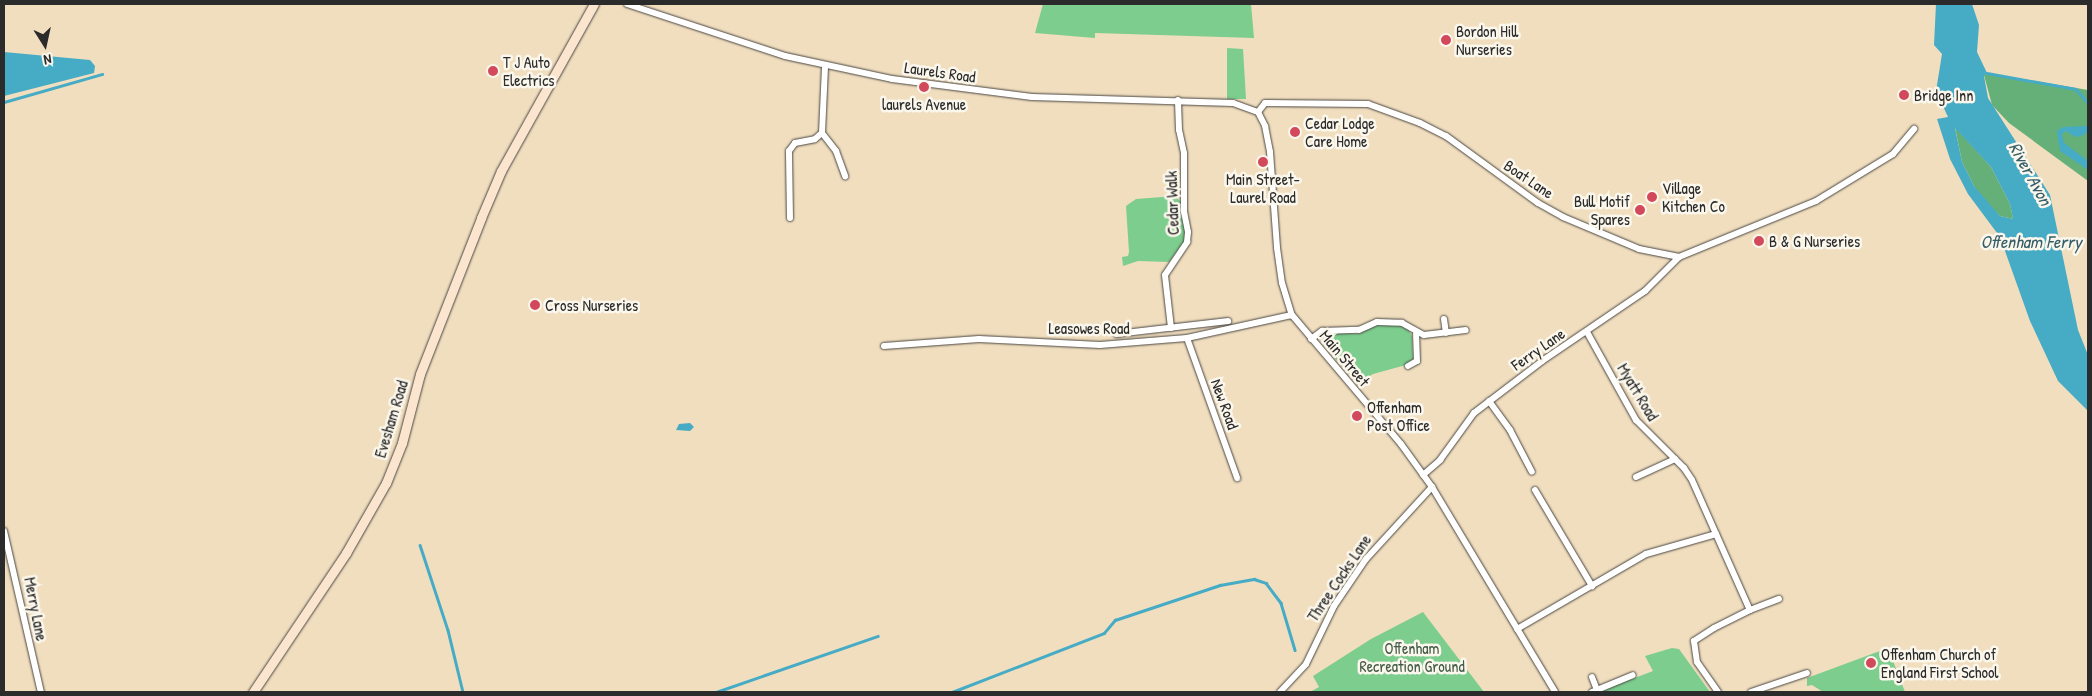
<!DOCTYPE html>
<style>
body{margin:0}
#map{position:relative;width:2092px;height:696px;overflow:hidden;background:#f1debf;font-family:"Patrick Hand",sans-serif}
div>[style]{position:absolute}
.green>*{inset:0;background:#7ccd8e}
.forest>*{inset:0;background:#65b079}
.water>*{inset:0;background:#46abc5}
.stream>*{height:2.5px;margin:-1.25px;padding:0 1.25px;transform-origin:1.25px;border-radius:1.25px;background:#46abc5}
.roads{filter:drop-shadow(0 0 1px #494641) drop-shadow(0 0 1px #494641)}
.minor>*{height:6px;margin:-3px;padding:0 3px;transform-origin:3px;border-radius:3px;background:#fff}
.secondary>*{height:9px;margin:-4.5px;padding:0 4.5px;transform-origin:4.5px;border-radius:4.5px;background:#fce5cf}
.dots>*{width:14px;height:14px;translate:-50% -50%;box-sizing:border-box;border:2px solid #fbf7ec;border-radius:50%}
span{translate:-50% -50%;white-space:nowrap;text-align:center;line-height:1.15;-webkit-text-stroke:5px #fbf7ec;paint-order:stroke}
.poi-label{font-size:16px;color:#2b2b2b}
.left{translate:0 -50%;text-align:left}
.right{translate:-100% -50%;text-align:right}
.street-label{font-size:16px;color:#2b2b2b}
.park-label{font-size:16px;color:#435c49}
.water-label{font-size:18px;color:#365e69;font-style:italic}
.frame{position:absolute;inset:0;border:5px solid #2b2b2b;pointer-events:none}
.north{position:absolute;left:20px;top:20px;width:50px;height:50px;-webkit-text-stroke:4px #fbf7ec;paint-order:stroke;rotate:170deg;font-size:14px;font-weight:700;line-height:20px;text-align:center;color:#2b2b2b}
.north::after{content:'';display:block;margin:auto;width:18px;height:22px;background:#2b2b2b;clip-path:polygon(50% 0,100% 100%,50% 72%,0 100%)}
</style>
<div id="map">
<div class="green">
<div style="clip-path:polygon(1043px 4px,1251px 4px,1254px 38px,1095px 33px,1095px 38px,1035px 33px)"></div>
<div style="clip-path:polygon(1227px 48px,1243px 49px,1246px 99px,1227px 99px)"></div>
<div style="clip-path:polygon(1175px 196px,1181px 202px,1185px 231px,1184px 242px,1169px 262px,1138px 261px,1123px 266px,1122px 257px,1128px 256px,1129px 252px,1126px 206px,1136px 199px)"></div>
<div style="clip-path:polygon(1374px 325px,1398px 325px,1408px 329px,1412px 336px,1413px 359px,1406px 365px,1373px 374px,1358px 383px,1323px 345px,1322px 335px,1339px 332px,1357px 334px)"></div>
<div style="clip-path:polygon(1423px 612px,1484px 692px,1310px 692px,1319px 687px,1313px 676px,1371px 639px)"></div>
<div style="clip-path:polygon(1672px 648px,1679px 649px,1710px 692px,1598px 692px,1653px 671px,1645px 656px)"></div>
<div style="clip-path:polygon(1888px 648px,1905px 692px,1823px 692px,1812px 685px,1807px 686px,1807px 678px)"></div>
</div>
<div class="forest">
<div style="clip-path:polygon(1987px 73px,2088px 90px,2088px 181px,2009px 123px,1992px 105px,1984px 75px)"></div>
<div style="clip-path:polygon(1955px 127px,1991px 167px,2010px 204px,2013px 219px,2000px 216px,1985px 202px,1974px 186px,1962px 162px)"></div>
</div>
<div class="water">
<div style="clip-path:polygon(evenodd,1936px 4px,1972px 4px,1979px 25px,1977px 52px,1987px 73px,1984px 76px,1988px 98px,2050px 195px,2078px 330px,2088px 355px,2088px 411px,2058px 381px,2030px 321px,2000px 237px,1968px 194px,1950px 159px,1937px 119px,1948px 117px,1936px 91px,1942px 54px,1934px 45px,1936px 4px,1955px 128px,1991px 167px,2010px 204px,2013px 219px,2000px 216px,1974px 186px,1962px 162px,1955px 128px)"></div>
<div style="clip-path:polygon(4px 52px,90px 60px,95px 66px,94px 73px,4px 96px)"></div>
<div style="clip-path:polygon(2088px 126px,2088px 132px,2081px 136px,2075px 137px,2066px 131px,2062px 134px,2064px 143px,2088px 161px,2088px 170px,2060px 151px,2057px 131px,2063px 127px)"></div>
<div style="clip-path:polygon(690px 423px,694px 427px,690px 431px,676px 430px,679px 424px)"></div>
</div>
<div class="stream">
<div style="left:1987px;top:73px;width:90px;rotate:10.2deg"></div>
<div style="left:2076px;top:89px;width:18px;rotate:49deg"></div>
<div style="left:4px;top:102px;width:102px;rotate:-15.9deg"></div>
<div style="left:420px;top:545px;width:89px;rotate:71.8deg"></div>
<div style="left:448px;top:630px;width:64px;rotate:76.4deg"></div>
<div style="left:716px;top:692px;width:171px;rotate:-19.1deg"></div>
<div style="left:952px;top:692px;width:163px;rotate:-21.2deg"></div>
<div style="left:1104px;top:633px;width:17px;rotate:-50deg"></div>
<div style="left:1115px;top:620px;width:111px;rotate:-18.4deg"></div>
<div style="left:1220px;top:585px;width:35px;rotate:-10deg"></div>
<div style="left:1254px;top:579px;width:13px;rotate:18deg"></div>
<div style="left:1266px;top:583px;width:25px;rotate:53deg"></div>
<div style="left:1281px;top:603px;width:49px;rotate:73.4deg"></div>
</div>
<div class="roads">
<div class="minor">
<div style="left:627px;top:4px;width:166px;rotate:18.2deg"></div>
<div style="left:785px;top:56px;width:109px;rotate:12.1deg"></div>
<div style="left:892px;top:79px;width:141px;rotate:7.3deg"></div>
<div style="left:1032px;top:97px;width:201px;rotate:1.7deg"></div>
<div style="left:1233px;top:103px;width:27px;rotate:20deg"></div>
<div style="left:1258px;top:112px;width:16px;rotate:63deg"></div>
<div style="left:1265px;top:126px;width:26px;rotate:79deg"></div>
<div style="left:1270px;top:152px;width:96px;rotate:85.8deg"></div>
<div style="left:1277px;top:248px;width:35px;rotate:82deg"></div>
<div style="left:1282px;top:283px;width:34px;rotate:73deg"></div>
<div style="left:1292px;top:315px;width:169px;rotate:49.8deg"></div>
<div style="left:1401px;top:444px;width:53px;rotate:54.2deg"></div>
<div style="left:1432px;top:487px;width:239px;rotate:59deg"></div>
<div style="left:1258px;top:112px;width:11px;rotate:-52deg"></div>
<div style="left:1265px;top:103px;width:103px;rotate:0.6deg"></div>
<div style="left:1368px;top:104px;width:55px;rotate:20.1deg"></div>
<div style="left:1420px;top:123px;width:29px;rotate:27deg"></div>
<div style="left:1446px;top:136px;width:114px;rotate:36.1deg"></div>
<div style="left:1538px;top:203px;width:29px;rotate:29deg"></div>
<div style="left:1563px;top:217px;width:82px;rotate:22.8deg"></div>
<div style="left:1639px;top:249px;width:41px;rotate:11.3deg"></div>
<div style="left:1679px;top:257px;width:148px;rotate:-22.2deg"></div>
<div style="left:1816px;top:201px;width:90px;rotate:-31.4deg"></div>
<div style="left:1893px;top:154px;width:33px;rotate:-50deg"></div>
<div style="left:822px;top:133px;width:23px;rotate:52deg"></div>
<div style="left:836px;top:151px;width:27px;rotate:70deg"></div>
<div style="left:790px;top:218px;width:67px;rotate:-90.9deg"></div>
<div style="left:789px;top:151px;width:10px;rotate:-53deg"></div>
<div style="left:795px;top:143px;width:20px;rotate:-11deg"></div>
<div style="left:815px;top:139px;width:9px;rotate:-41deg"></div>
<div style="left:822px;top:133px;width:67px;rotate:-87.4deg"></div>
<div style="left:1444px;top:319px;width:14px;rotate:82deg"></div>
<div style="left:1171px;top:328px;width:53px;rotate:-96.5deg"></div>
<div style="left:1165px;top:275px;width:40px;rotate:-56deg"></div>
<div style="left:1187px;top:242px;width:10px;rotate:-84deg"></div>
<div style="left:1188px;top:232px;width:20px;rotate:-101deg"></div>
<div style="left:1184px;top:212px;width:59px;rotate:-90deg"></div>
<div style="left:1184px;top:153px;width:24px;rotate:-102deg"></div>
<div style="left:1179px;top:130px;width:30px;rotate:-92deg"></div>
<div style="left:1587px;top:332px;width:101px;rotate:60.9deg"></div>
<div style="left:1636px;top:420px;width:68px;rotate:45deg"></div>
<div style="left:1684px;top:468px;width:14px;rotate:56deg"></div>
<div style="left:1692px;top:480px;width:142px;rotate:66deg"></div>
<div style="left:1750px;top:610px;width:40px;rotate:153.4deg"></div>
<div style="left:1714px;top:628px;width:24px;rotate:147deg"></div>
<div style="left:1694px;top:641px;width:21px;rotate:82deg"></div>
<div style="left:1697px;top:662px;width:37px;rotate:55deg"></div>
<div style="left:1116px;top:334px;width:113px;rotate:-6.6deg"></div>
<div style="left:1187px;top:338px;width:149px;rotate:70.3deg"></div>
<div style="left:1311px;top:339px;width:14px;rotate:-36deg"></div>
<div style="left:1322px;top:331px;width:37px;rotate:-2deg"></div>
<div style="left:1359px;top:330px;width:20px;rotate:-24deg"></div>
<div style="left:1377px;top:322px;width:25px;rotate:2deg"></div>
<div style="left:1402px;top:323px;width:25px;rotate:29deg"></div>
<div style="left:1424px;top:335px;width:42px;rotate:-6.8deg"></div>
<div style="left:884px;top:346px;width:95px;rotate:-4.2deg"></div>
<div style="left:979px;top:339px;width:121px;rotate:2.8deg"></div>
<div style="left:1100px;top:345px;width:87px;rotate:-4.6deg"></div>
<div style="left:1187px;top:338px;width:107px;rotate:-12.4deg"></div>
<div style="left:1408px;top:366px;width:10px;rotate:-29deg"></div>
<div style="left:1417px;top:361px;width:27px;rotate:-92deg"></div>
<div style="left:1489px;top:401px;width:36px;rotate:54deg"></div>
<div style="left:1510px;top:430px;width:47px;rotate:62.4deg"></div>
<div style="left:1423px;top:475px;width:23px;rotate:-41deg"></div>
<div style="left:1440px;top:460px;width:58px;rotate:-54.1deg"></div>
<div style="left:1474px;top:413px;width:86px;rotate:-37.4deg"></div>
<div style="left:1542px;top:361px;width:125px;rotate:-34.2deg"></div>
<div style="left:1645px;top:291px;width:48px;rotate:-45deg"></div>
<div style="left:1636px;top:477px;width:43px;rotate:-24.8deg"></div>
<div style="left:1535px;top:490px;width:112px;rotate:59.3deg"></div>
<div style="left:4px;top:531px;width:165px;rotate:77.1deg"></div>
<div style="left:1750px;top:610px;width:31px;rotate:-21deg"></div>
<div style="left:1517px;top:629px;width:149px;rotate:-30.2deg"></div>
<div style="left:1646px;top:554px;width:73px;rotate:-15.9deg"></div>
<div style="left:1592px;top:677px;width:14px;rotate:69deg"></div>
<div style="left:1280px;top:692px;width:38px;rotate:-47deg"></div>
<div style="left:1306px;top:664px;width:64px;rotate:-64.2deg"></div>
<div style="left:1334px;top:606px;width:57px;rotate:-55.8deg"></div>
<div style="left:1366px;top:559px;width:98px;rotate:-47.5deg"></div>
<div style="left:1592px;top:692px;width:44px;rotate:-22.5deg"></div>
<div style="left:1751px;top:692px;width:59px;rotate:-18.7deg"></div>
</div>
<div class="secondary">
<div style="left:253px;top:692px;width:167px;rotate:-56.2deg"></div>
<div style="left:346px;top:553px;width:81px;rotate:-60.3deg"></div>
<div style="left:386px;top:483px;width:43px;rotate:-68.2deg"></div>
<div style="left:402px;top:443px;width:71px;rotate:-75.4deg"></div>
<div style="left:420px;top:374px;width:168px;rotate:-68.6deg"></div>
<div style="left:481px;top:218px;width:51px;rotate:-66.9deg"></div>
<div style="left:501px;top:171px;width:191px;rotate:-60.9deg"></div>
</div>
</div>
<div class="dots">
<div style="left:1446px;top:40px;background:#d1495b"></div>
<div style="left:493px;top:71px;background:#d1495b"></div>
<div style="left:924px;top:87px;background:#d1495b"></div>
<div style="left:1904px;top:95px;background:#d1495b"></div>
<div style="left:1295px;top:132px;background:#d1495b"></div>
<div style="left:1263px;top:162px;background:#d1495b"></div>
<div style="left:1652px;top:197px;background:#d1495b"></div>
<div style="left:1640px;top:210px;background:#d1495b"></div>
<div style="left:1759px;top:241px;background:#d1495b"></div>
<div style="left:535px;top:305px;background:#d1495b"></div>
<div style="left:1357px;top:416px;background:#d1495b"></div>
<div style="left:1871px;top:663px;background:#d1495b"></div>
</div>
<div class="poi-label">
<span class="left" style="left:1456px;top:40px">Bordon Hill<br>Nurseries</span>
<span class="left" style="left:503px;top:71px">T J Auto<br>Electrics</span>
<span class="left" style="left:1914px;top:95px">Bridge Inn</span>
<span style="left:924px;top:104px">laurels Avenue</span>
<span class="left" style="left:1305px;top:132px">Cedar Lodge<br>Care Home</span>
<span style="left:1263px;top:188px">Main Street-<br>Laurel Road</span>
<span class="left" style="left:1662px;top:197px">Village<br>Kitchen Co</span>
<span class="right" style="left:1630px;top:210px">Bull Motif<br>Spares</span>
<span class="left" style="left:1769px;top:241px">B &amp; G Nurseries</span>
<span class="left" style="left:545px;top:305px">Cross Nurseries</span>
<span class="left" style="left:1367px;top:416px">Offenham<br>Post Office</span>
<span class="left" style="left:1881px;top:663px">Offenham Church of<br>England First School</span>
</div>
<div class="street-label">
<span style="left:940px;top:72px;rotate:8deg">Laurels Road</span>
<span style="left:1529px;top:179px;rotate:34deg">Boat Lane</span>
<span style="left:1172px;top:203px;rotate:-92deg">Cedar Walk</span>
<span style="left:1089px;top:328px">Leasowes Road</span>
<span style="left:1538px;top:349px;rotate:-35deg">Ferry Lane</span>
<span style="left:1345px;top:358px;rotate:50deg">Main Street</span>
<span style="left:1638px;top:392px;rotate:59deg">Myatt Road</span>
<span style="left:1225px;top:404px;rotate:70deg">New Road</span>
<span style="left:391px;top:419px;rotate:-73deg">Evesham Road</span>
<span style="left:1339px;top:578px;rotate:-56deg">Three Cocks Lane</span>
<span style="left:36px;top:609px;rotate:79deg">Merry Lane</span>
</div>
<div class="park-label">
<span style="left:1412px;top:657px">Offenham<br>Recreation Ground</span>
</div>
<div class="water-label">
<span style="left:2030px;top:174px;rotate:61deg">River Avon</span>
<span style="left:2031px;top:242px">Offenham Ferry</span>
</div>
<div class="frame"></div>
<div class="north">N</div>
</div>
